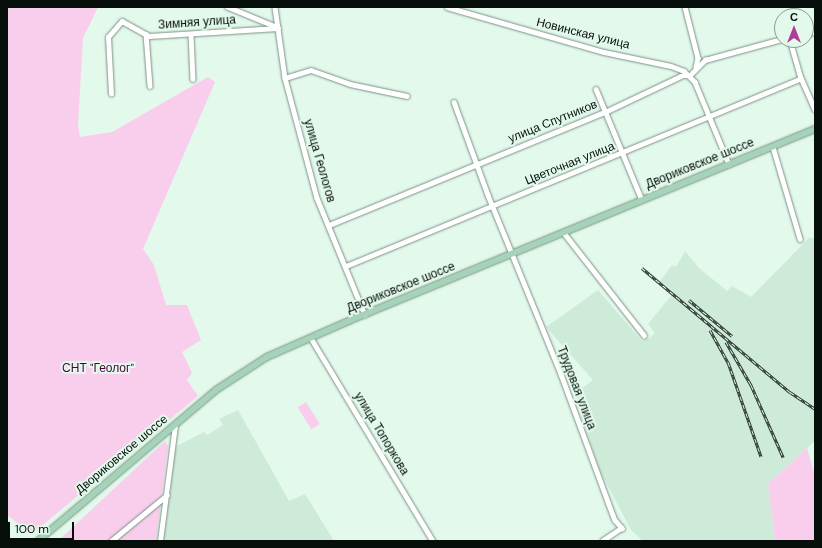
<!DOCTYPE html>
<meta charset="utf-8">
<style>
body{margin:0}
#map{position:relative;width:822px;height:548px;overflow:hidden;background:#e2f9eb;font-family:"DM Sans",sans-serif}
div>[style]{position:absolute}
.built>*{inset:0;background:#ceebd9}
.green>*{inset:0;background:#f9ceec;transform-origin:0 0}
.roads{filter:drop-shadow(0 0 1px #7d9185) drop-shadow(0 0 1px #7d9185)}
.minor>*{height:4.5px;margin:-2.25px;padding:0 2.25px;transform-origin:2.25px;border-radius:2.25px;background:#fff}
.major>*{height:5.5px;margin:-2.75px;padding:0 2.75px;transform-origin:2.75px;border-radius:2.75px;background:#a4d3b9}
.rail>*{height:3px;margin-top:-1.5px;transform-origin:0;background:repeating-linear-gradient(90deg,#e2f9eb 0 4.5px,#2a352e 0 9px);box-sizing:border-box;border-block:1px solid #2a352e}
span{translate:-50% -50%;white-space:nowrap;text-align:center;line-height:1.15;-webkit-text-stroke:4px #e2f9eb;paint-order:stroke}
.street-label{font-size:12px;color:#070f0a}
.park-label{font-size:12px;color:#4b033f}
.frame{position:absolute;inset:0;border:8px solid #070f0a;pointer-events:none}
.north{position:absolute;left:774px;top:8px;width:40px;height:40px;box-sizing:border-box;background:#e2f9eb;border:1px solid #8a9b91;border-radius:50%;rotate:0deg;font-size:11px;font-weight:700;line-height:16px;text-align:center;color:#070f0a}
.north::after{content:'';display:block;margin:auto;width:14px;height:18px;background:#ae3d97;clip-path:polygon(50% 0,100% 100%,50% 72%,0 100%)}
.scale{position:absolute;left:8px;top:522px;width:66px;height:18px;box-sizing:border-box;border:2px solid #070f0a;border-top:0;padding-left:5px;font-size:12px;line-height:14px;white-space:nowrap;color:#070f0a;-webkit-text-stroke:3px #e2f9eb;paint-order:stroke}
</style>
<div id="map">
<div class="built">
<div style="clip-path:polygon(809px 238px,815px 238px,815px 441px,768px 484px,775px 541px,643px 541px,631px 530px,599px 469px,574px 394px,593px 380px,546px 327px,598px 290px,642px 341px,650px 338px,655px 333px,648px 324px,674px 292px,660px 281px,672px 265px,676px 267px,685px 251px,699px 268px,727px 291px,732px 286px,751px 297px)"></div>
<div style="clip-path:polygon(238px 410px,289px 501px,305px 494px,334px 541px,163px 541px,175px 447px,204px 432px,207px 435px,223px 425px,219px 419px)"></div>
</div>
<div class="green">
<div style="clip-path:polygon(7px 7px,98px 7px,83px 38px,78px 125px,80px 137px,112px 132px,208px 77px,215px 82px,143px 249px,154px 265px,166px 305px,187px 305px,201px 340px,182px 352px,192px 373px,187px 380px,198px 396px,32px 534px,7px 515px)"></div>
<div style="left:306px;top:402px;width:26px;height:10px;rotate:58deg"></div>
<div style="clip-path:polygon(165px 441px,168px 446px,156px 541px,58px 541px)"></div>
<div style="clip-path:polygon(807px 448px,815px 476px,815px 541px,775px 541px,768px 484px)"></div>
</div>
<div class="roads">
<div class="minor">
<div style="left:275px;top:7px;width:72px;rotate:82deg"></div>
<div style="left:285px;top:78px;width:124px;rotate:75.1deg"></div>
<div style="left:317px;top:198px;width:126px;rotate:67.7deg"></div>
<div style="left:447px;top:7px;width:163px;rotate:16deg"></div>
<div style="left:604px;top:52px;width:68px;rotate:11.8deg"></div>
<div style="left:671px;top:66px;width:14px;rotate:21deg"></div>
<div style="left:684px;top:71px;width:16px;rotate:45deg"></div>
<div style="left:695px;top:82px;width:89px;rotate:67.5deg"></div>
<div style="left:685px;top:7px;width:53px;rotate:75.7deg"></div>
<div style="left:698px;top:58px;width:9px;rotate:103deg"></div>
<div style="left:806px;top:33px;width:9px;rotate:-6deg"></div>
<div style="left:146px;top:34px;width:52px;rotate:85.6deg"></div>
<div style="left:191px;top:34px;width:45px;rotate:87.5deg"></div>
<div style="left:790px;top:40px;width:40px;rotate:74deg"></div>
<div style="left:801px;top:78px;width:34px;rotate:66deg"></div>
<div style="left:285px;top:78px;width:27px;rotate:-17deg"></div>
<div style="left:311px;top:70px;width:41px;rotate:19.7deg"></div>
<div style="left:350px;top:84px;width:58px;rotate:11.9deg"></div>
<div style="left:596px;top:89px;width:120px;rotate:67.5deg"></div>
<div style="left:111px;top:94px;width:57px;rotate:-93deg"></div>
<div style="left:108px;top:37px;width:21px;rotate:-49deg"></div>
<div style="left:122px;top:21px;width:31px;rotate:29deg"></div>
<div style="left:149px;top:36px;width:129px;rotate:-3.5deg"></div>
<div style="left:278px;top:28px;width:55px;rotate:-157.6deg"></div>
<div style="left:454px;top:102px;width:99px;rotate:69.9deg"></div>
<div style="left:488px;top:195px;width:193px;rotate:67.8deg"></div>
<div style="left:561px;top:374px;width:136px;rotate:69.8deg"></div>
<div style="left:608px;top:502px;width:19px;rotate:69deg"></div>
<div style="left:615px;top:520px;width:11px;rotate:49deg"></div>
<div style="left:622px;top:528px;width:23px;rotate:146deg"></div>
<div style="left:773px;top:147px;width:96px;rotate:73.6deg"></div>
<div style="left:329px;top:225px;width:298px;rotate:-22.3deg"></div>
<div style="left:605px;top:112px;width:84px;rotate:-25.3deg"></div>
<div style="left:681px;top:76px;width:8px"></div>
<div style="left:689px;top:76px;width:23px;rotate:-45deg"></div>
<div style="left:705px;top:60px;width:80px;rotate:-15.3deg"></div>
<div style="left:564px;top:233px;width:130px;rotate:51.9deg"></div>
<div style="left:346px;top:266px;width:492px;rotate:-22.4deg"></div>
<div style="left:311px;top:338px;width:237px;rotate:59deg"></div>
<div style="left:111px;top:541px;width:72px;rotate:-39.4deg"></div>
<div style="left:160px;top:541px;width:117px;rotate:-82.6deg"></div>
</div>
<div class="major">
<div style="left:38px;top:541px;width:233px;rotate:-40.3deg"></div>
<div style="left:216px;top:390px;width:61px;rotate:-32.9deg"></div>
<div style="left:267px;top:357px;width:92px;rotate:-23.8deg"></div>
<div style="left:351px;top:320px;width:502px;rotate:-22.37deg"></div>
</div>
</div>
<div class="rail">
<div style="left:642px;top:268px;width:193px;rotate:40deg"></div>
<div style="left:790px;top:392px;width:30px;rotate:34deg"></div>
<div style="left:689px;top:300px;width:56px;rotate:39.9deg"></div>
<div style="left:710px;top:330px;width:37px;rotate:61deg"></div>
<div style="left:728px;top:362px;width:100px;rotate:70.7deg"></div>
<div style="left:726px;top:342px;width:50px;rotate:59.8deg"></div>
<div style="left:751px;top:385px;width:79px;rotate:66deg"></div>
</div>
<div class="street-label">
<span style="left:197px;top:23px;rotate:-4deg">Зимняя улица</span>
<span style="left:583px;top:34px;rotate:14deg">Новинская улица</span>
<span style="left:553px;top:122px;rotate:-22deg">улица Спутников</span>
<span style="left:319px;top:161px;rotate:74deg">улица Геологов</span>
<span style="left:570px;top:164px;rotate:-22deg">Цветочная улица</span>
<span style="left:700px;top:164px;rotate:-22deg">Двориковское шоссе</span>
<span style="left:401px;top:288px;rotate:-22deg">Двориковское шоссе</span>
<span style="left:576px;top:388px;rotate:69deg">Трудовая улица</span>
<span style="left:381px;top:434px;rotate:59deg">улица Топоркова</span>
<span style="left:122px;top:455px;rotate:-40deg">Двориковское шоссе</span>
</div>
<div class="park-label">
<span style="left:98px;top:369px">СНТ "Геолог"</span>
</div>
<div class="frame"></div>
<div class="north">С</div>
<div class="scale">100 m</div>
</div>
